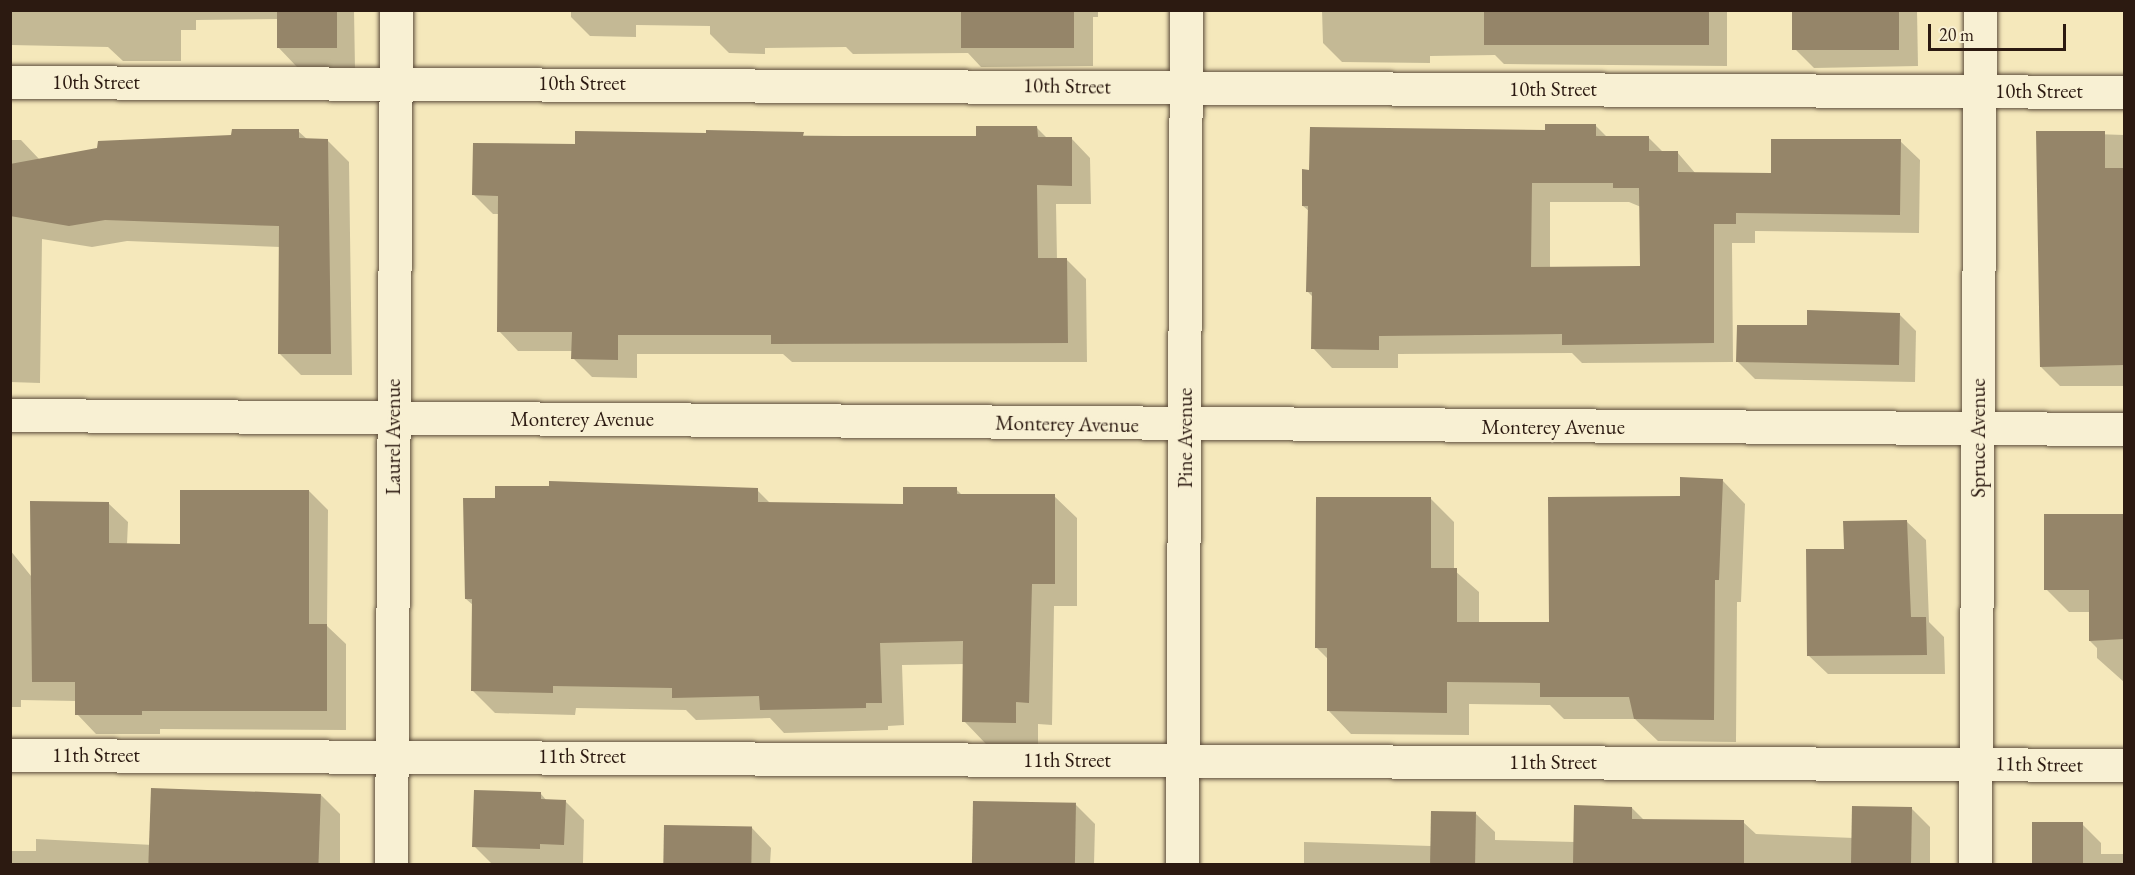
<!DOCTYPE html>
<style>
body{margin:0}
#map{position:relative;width:2135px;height:875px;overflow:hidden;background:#f5e8bb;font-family:"EB Garamond",serif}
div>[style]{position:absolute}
.shadow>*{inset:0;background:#0003}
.building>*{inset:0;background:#958569;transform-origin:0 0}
.roads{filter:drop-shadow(0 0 2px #5e4e3c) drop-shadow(0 0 2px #5e4e3c)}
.minor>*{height:33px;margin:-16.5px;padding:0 16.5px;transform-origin:16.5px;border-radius:16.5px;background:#f8f0d3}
.secondary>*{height:33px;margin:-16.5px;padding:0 16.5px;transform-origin:16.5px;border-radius:16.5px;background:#f8f0d3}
span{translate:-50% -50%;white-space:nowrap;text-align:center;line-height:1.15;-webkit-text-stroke:4.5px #f8f0d3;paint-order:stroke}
.street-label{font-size:21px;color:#2c1a11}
.frame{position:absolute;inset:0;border:12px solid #2c1a11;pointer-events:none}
.scale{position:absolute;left:1928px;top:24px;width:138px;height:27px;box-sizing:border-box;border:3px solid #2c1a11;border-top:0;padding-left:8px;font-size:18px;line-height:21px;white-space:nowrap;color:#2c1a11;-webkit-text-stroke:4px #f8f0d3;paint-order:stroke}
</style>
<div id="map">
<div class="shadow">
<div style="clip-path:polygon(10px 10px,354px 10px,355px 68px,297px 67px,278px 47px,278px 19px,196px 20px,196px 30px,181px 30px,181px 61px,123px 61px,108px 47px,10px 45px)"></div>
<div style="clip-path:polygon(571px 10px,1098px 10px,1098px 17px,1093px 17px,1093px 66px,981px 67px,968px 53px,853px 54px,846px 47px,765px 48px,765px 54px,729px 53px,710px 34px,710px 26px,636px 25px,636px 37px,590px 36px,571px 17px)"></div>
<div style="clip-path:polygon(1727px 10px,1727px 66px,1504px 64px,1495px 55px,1430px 56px,1430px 63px,1342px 62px,1323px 43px,1322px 10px)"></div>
<div style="clip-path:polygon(1794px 10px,1917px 10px,1918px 66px,1814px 68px,1795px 49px)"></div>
<div style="clip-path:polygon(evenodd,1595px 125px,1607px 137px,1648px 137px,1663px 152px,1677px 152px,1696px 174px,1772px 174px,1900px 141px,1920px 160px,1919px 233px,1755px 231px,1755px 243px,1732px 243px,1733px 362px,1582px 363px,1572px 353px,1398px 354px,1398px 368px,1332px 368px,1313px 348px,1314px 298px,1307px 291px,1309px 211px,1303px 206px,1546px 132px,1595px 125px,1550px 202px,1629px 202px,1641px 207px,1642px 267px,1550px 268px,1550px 202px)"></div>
<div style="clip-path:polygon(1036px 127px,1047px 138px,1071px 138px,1090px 158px,1091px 204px,1056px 204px,1057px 260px,1067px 260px,1086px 279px,1087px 362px,792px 362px,783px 354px,637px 354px,637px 378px,592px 377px,573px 358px,573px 351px,518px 351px,499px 331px,499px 214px,493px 214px,474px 195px,576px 145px,708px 134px,978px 138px)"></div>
<div style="clip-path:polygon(298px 131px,308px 140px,327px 140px,349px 162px,352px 375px,301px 375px,280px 354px,280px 247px,127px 241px,92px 247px,42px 239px,40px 383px,10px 382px,10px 140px,21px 140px,40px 160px)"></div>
<div style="clip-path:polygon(2038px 132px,2124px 135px,2124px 386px,2060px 386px,2041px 367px)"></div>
<div style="clip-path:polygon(1899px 314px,1916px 331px,1915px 382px,1755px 379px,1738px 362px,1809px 327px)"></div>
<div style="clip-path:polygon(1723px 481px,1745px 504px,1741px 602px,1737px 602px,1736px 742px,1658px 741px,1635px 719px,1564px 719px,1550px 705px,1469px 704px,1469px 735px,1351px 734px,1329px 711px,1329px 660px,1317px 648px,1431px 499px,1454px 522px,1454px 570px,1479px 592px,1479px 623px,1551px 624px,1681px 497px)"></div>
<div style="clip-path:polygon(956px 489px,962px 495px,1054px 496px,1077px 518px,1077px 606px,1054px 606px,1052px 725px,1038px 724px,1038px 745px,986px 744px,964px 721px,965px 664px,902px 665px,904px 725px,888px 726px,888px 730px,784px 733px,770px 718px,696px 720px,686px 710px,576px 708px,575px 715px,495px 713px,472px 690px,473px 605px,466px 599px,757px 490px,771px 504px,905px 505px)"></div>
<div style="clip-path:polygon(309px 491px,328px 510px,327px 626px,346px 644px,346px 730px,160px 729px,160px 734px,96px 734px,77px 714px,77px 701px,21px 700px,21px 707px,10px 707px,10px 550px,31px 576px,108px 503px,128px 522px,127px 544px,181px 545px)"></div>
<div style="clip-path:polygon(2046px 516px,2124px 516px,2124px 682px,2097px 658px,2097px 648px,2090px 641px,2090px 612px,2069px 612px,2046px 589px)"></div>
<div style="clip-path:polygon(1906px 521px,1926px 540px,1929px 622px,1944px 637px,1945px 674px,1828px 674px,1808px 655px,1845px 550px)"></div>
<div style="clip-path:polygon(541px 794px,547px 801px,565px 801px,584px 820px,583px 863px,492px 864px,474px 846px)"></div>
<div style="clip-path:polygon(321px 795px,340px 814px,340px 864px,10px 864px,10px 851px,36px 851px,36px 839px,153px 845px)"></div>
<div style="clip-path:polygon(974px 802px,1076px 805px,1095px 824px,1094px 864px,973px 864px)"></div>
<div style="clip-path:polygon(1632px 808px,1644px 820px,1743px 822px,1756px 834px,1854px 838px,1911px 808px,1930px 827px,1930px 864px,1304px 864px,1304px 842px,1431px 846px,1476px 814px,1495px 832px,1495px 840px,1575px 842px)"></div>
<div style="clip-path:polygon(2034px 823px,2082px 824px,2101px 843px,2101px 854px,2124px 854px,2124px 864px,2033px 864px)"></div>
<div style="clip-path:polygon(665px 827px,752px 828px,771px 848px,770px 864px,665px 864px)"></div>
</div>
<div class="building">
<div style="left:277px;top:10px;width:60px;height:38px"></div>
<div style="left:961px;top:10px;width:113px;height:38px"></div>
<div style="left:1484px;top:10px;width:225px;height:35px"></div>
<div style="left:1792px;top:10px;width:107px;height:40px"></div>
<div style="clip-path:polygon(evenodd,1545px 124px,1596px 124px,1596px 136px,1649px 136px,1649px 151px,1678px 151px,1678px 172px,1771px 173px,1771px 139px,1901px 139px,1900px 215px,1736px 213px,1736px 224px,1714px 224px,1714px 343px,1562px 345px,1562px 334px,1379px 336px,1379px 350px,1311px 349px,1312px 292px,1306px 292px,1308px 206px,1302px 206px,1302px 169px,1309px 170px,1310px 127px,1545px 130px,1545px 124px,1532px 183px,1613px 183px,1613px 188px,1639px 188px,1640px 266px,1531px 267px,1532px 183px)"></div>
<div style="clip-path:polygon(976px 126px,1037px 126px,1038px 137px,1072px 137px,1072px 186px,1037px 185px,1038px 258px,1067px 258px,1068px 343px,771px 344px,771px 335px,618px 335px,618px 360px,571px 359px,572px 332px,497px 332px,498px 196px,472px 195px,473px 143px,575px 144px,575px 131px,706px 133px,706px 130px,804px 132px,803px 136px,976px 136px)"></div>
<div style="clip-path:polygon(232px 129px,299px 129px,299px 138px,328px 139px,331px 354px,278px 354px,279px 226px,105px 220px,69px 226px,10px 216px,10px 164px,97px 148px,98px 141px,231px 135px)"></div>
<div style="clip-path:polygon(2036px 131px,2105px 131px,2105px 168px,2124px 168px,2124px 365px,2040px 367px)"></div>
<div style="clip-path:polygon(1807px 310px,1900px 313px,1899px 365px,1736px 362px,1737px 325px,1807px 325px)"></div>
<div style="clip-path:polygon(1680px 477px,1723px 479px,1719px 580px,1715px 580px,1714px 720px,1634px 719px,1629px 697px,1540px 697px,1540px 683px,1447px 682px,1447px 713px,1327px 711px,1327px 648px,1315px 648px,1316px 497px,1431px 497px,1431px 568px,1457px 568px,1457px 622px,1549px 622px,1548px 497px,1680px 496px)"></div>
<div style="clip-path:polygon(549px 481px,758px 488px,758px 502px,903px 504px,903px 487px,957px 487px,957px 494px,1055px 494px,1055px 584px,1032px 584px,1029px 703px,1016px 702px,1016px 723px,962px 722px,963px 641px,880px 643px,882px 703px,866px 703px,866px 708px,760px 710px,759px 696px,672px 698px,672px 688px,553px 686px,553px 693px,471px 691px,472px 599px,465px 599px,463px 498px,495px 498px,495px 486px,549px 486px)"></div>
<div style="clip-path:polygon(180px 490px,309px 490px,309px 624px,327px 624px,327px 711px,142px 711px,142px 715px,75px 715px,75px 682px,32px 682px,30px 501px,109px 502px,109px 543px,180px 544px)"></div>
<div style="clip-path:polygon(2044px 514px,2124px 514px,2124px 639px,2089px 641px,2089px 590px,2044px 590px)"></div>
<div style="clip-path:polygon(1907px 520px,1911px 617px,1926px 617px,1927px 655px,1807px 656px,1806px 549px,1844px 549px,1843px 521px)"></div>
<div style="left:151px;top:788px;width:170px;height:76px;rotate:2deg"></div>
<div style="clip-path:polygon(474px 790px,541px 792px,541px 799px,566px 800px,564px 845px,540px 844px,540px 849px,472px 847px)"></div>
<div style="left:973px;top:801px;width:103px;height:63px;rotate:1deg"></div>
<div style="clip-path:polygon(1574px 805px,1632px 807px,1632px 819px,1744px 820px,1744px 864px,1573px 864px)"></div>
<div style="left:1852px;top:806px;width:60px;height:58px;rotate:1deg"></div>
<div style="left:1431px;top:811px;width:45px;height:53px;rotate:1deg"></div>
<div style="left:2032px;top:822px;width:51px;height:42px"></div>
<div style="left:664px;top:825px;width:88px;height:39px;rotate:1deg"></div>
</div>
<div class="roads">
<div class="minor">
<div style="left:10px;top:82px;width:2114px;rotate:0.27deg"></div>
<div style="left:10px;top:415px;width:2114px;rotate:0.38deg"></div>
<div style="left:10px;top:755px;width:2114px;rotate:0.27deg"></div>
<div style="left:391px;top:864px;width:854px;rotate:-89.66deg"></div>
<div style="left:1975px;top:864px;width:854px;rotate:-89.66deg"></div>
</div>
<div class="secondary">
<div style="left:1182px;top:864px;width:854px;rotate:-89.73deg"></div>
</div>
</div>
<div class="street-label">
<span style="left:96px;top:82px">10th Street</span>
<span style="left:582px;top:83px">10th Street</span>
<span style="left:1067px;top:86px;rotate:1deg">10th Street</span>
<span style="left:1553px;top:89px">10th Street</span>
<span style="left:2039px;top:91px">10th Street</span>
<span style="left:582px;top:419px">Monterey Avenue</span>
<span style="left:1067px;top:424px;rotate:1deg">Monterey Avenue</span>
<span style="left:1553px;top:427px">Monterey Avenue</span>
<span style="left:393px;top:437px;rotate:-90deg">Laurel Avenue</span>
<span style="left:1185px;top:438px;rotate:-90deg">Pine Avenue</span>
<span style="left:1978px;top:438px;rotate:-90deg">Spruce Avenue</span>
<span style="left:96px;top:755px">11th Street</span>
<span style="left:582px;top:756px">11th Street</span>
<span style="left:1067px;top:760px">11th Street</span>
<span style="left:1553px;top:762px">11th Street</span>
<span style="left:2039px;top:764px;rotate:1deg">11th Street</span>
</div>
<div class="frame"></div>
<div class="scale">20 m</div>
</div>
